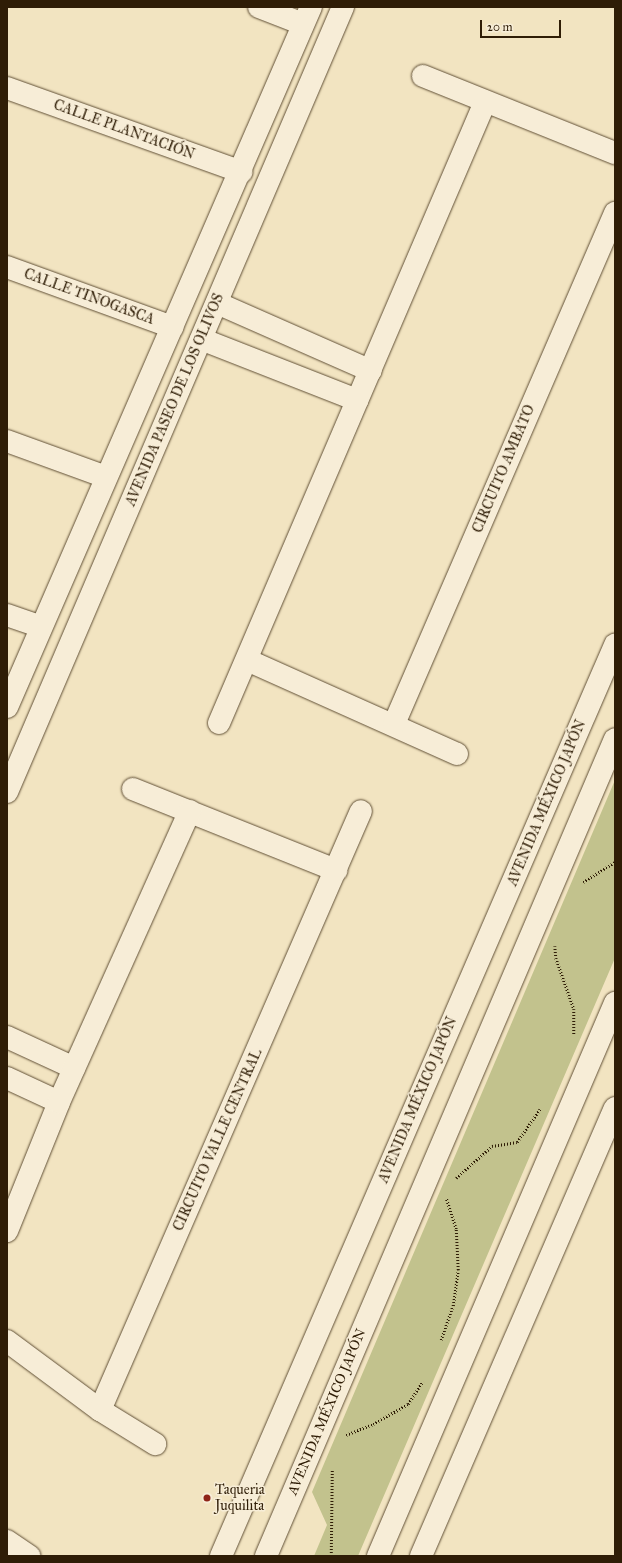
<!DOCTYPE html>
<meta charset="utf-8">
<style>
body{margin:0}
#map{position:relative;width:622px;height:1563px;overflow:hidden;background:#f2e4c1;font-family:"IM FELL Great Primer",serif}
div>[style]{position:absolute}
.green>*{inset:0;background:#c2c28d}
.path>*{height:2.5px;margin-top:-1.25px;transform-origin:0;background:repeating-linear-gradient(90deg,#2f1d06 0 1px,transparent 0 3px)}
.roads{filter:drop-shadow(0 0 1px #604f35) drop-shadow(0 0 1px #604f35)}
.street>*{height:22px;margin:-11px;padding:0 11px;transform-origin:11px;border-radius:11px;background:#f7edd7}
.secondary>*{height:22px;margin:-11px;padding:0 11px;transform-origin:11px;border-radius:11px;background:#f7edd7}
.dots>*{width:11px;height:11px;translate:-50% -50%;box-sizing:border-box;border:2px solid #f7edd7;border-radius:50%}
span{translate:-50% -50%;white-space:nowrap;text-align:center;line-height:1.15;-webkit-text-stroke:3px #f7edd7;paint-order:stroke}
.street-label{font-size:14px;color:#2f1d06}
.poi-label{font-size:14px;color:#2f1d06}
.left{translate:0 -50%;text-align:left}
.frame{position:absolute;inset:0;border:8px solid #2f1d06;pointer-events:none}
.scale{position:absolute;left:480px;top:20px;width:81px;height:18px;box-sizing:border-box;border:2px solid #2f1d06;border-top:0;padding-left:5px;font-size:12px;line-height:14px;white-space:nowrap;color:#2f1d06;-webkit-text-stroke:3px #f7edd7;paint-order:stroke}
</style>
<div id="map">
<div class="green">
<div style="clip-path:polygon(615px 780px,615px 958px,358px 1556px,314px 1556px,327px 1525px,312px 1492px)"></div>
</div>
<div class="path">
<div style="left:583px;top:882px;width:38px;rotate:-32deg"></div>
<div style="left:555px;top:946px;width:12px;rotate:85deg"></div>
<div style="left:556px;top:958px;width:54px;rotate:70.6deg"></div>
<div style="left:574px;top:1009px;width:25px;rotate:90deg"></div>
<div style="left:456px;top:1178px;width:48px;rotate:-41.6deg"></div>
<div style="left:492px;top:1146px;width:25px;rotate:-9deg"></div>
<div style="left:517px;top:1142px;width:40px;rotate:-55.1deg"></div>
<div style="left:441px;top:1340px;width:36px;rotate:-71deg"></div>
<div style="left:453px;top:1306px;width:36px;rotate:-82deg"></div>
<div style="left:458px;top:1270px;width:41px;rotate:-92.8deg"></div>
<div style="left:456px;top:1229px;width:32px;rotate:-108deg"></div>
<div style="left:346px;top:1435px;width:29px;rotate:-22deg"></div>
<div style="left:373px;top:1424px;width:40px;rotate:-29.7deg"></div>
<div style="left:408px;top:1404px;width:27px;rotate:-57deg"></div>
<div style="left:331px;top:1556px;width:87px;rotate:-89.3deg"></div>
</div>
<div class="roads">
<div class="street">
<div style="left:259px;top:7px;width:47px;rotate:21.1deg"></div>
<div style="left:423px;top:76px;width:207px;rotate:21.9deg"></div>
<div style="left:7px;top:88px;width:249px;rotate:19.7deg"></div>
<div style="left:7px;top:267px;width:176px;rotate:20deg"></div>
<div style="left:217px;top:303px;width:168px;rotate:23.8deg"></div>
<div style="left:201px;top:339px;width:168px;rotate:21.4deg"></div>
<div style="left:7px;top:441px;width:105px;rotate:20deg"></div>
<div style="left:7px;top:615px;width:36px;rotate:19deg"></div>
<div style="left:247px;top:660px;width:230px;rotate:24.1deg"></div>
<div style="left:219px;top:723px;width:676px;rotate:-66.81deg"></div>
<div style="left:394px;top:724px;width:557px;rotate:-66.61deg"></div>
<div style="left:133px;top:789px;width:219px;rotate:21.8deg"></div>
<div style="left:7px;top:1037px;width:74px;rotate:24.8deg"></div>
<div style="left:7px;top:1078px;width:57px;rotate:24.8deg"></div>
<div style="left:7px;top:1231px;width:139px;rotate:-68deg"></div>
<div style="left:59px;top:1102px;width:319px;rotate:-65.8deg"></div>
<div style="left:7px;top:1341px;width:116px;rotate:36.6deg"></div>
<div style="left:100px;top:1410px;width:65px;rotate:31.7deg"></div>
<div style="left:100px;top:1410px;width:653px;rotate:-66.46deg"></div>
<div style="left:221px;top:1556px;width:993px;rotate:-66.61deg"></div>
</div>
<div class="secondary">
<div style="left:7px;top:707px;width:763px;rotate:-66.53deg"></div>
<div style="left:7px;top:792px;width:854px;rotate:-66.83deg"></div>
<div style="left:7px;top:1541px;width:27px;rotate:34deg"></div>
<div style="left:266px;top:1556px;width:888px;rotate:-66.87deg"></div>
<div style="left:378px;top:1556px;width:602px;rotate:-66.8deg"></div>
<div style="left:421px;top:1556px;width:488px;rotate:-66.6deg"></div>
</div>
</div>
<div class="dots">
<div style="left:207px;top:1498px;background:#8f2418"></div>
</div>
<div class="street-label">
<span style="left:124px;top:130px;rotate:20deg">CALLE PLANTACIÓN</span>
<span style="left:89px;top:297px;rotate:20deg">CALLE TINOGASCA</span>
<span style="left:175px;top:400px;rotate:-67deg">AVENIDA PASEO DE LOS OLIVOS</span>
<span style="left:504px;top:469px;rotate:-67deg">CIRCUITO AMBATO</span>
<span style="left:547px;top:803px;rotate:-67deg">AVENIDA MÉXICO JAPÓN</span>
<span style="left:418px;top:1100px;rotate:-67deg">AVENIDA MÉXICO JAPÓN</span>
<span style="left:218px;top:1140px;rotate:-66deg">CIRCUITO VALLE CENTRAL</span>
<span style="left:327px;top:1412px;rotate:-67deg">AVENIDA MÉXICO JAPÓN</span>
</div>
<div class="poi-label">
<span class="left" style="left:215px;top:1498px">Taqueria<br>Juquilita</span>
</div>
<div class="frame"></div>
<div class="scale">20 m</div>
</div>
